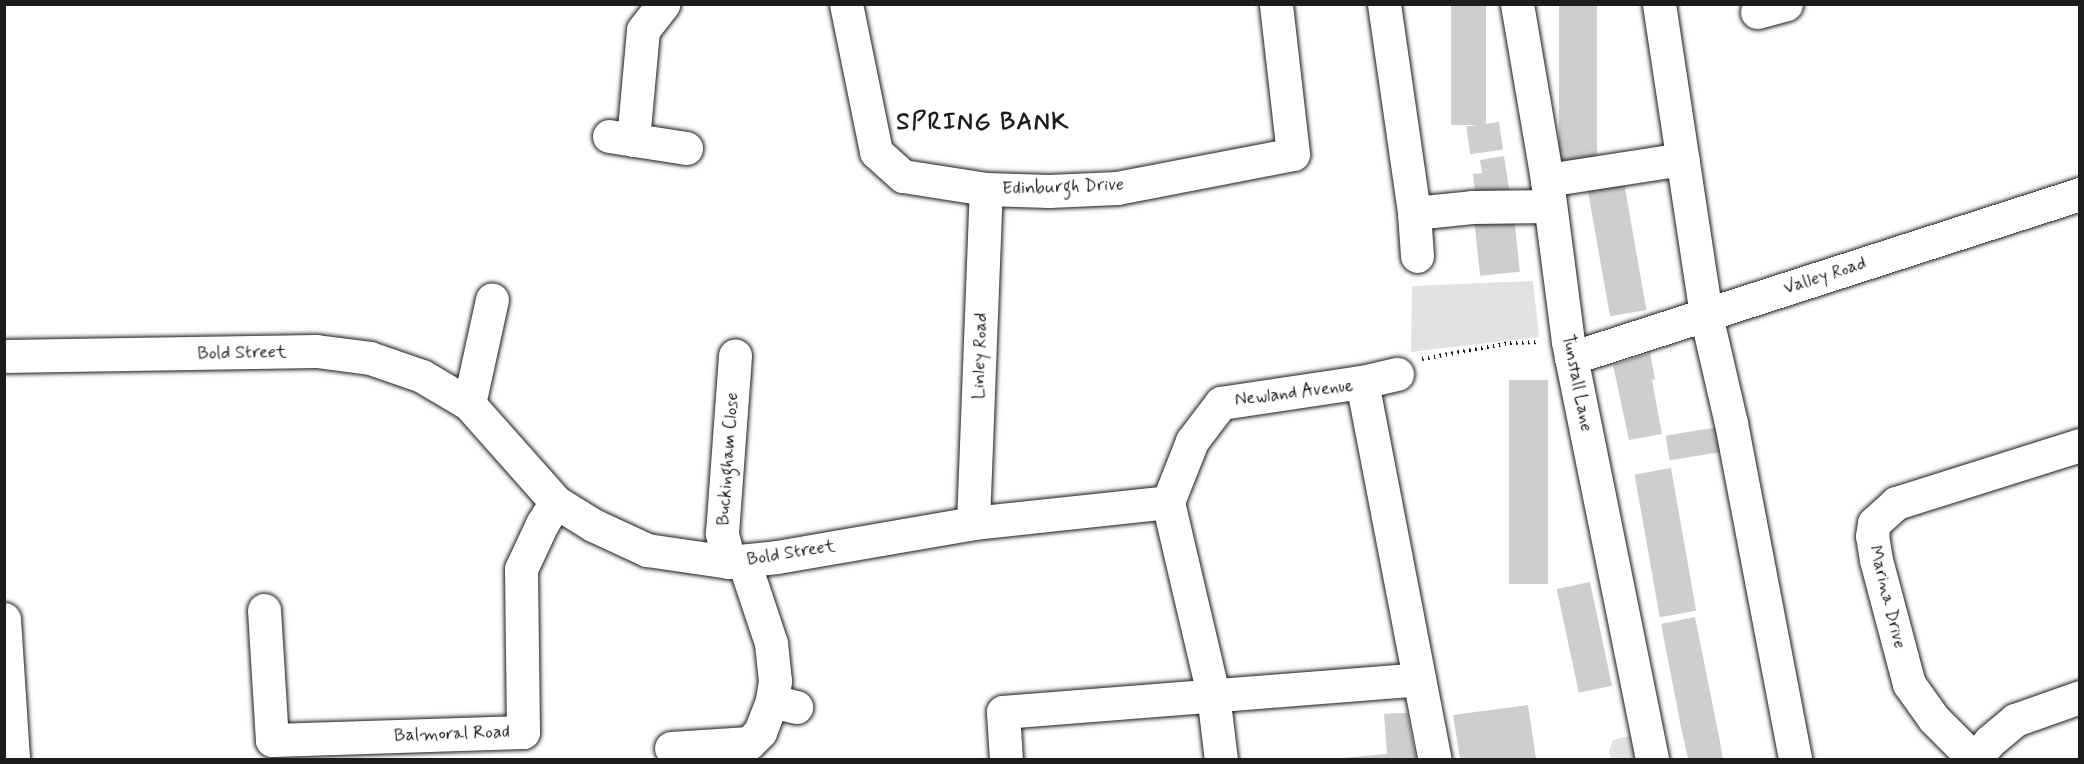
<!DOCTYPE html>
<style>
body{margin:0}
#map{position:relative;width:2084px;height:764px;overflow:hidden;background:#fff;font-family:Mynerve,sans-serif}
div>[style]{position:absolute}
.green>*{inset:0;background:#e2e2e2}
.building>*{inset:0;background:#cecece;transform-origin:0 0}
.path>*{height:4px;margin-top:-2px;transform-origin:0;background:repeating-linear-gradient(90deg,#1c1c1c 0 1.5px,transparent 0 6px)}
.roads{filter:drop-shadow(0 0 2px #1c1c1c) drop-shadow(0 0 2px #1c1c1c)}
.minor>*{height:33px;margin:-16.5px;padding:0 16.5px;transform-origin:16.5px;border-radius:16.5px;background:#fff}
span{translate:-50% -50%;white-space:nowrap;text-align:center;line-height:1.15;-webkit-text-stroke:4.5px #fff;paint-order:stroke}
.street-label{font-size:18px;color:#1c1c1c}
.district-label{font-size:24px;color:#1c1c1c;font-weight:700;letter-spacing:1.5px}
.frame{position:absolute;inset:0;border:6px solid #1c1c1c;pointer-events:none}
</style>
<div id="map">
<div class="green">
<div style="clip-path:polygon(1533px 281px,1539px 337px,1411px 352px,1412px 286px)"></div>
<div style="clip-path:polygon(1630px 736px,1635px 759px,1611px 759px,1609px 751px,1613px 740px)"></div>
</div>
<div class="building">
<div style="left:1451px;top:4px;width:35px;height:121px"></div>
<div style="left:1559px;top:4px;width:38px;height:165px"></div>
<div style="left:1499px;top:122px;width:28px;height:33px;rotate:82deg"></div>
<div style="clip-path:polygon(1504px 156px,1510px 195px,1476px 200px,1473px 174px,1482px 173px,1480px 160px)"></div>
<div style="left:1623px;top:177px;width:135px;height:37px;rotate:80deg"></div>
<div style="left:1514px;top:216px;width:56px;height:40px;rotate:84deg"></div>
<div style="clip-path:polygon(1650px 353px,1655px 379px,1652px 380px,1662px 434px,1629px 440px,1613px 365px)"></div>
<div style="left:1509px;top:380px;width:39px;height:204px"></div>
<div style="left:1719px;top:427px;width:25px;height:54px;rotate:81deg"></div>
<div style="left:1671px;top:468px;width:145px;height:37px;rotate:80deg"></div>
<div style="left:1590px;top:582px;width:106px;height:34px;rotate:78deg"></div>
<div style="clip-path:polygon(1695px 617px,1719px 737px,1723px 759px,1688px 759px,1681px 727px,1661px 624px)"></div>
<div style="clip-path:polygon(1528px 705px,1536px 759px,1460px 759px,1453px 715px)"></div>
<div style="clip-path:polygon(1395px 713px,1407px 713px,1416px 759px,1330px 759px,1387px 754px,1384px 714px)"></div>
</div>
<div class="path">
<div style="left:1422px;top:359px;width:89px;rotate:-10.3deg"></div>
<div style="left:1510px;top:343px;width:29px;rotate:-2deg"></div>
</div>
<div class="roads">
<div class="minor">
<div style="left:846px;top:4px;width:151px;rotate:78.5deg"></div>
<div style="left:876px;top:152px;width:36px;rotate:42deg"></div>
<div style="left:903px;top:176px;width:84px;rotate:8.9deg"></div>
<div style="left:986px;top:189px;width:63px;rotate:1.8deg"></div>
<div style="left:1049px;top:191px;width:68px;rotate:-2.5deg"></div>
<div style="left:1117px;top:188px;width:179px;rotate:-10.9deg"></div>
<div style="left:1293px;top:154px;width:151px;rotate:-96.5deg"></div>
<div style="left:1384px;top:4px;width:211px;rotate:81.8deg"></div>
<div style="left:1414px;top:213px;width:43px;rotate:86deg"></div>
<div style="left:1517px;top:4px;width:179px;rotate:80.3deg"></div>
<div style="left:1547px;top:180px;width:163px;rotate:82.6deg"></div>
<div style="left:1568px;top:342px;width:426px;rotate:78.6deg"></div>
<div style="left:1659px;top:4px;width:315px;rotate:81.4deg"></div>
<div style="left:1706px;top:315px;width:111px;rotate:77deg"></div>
<div style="left:1731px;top:423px;width:343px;rotate:79.2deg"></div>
<div style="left:1757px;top:12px;width:30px;rotate:-15deg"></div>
<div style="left:609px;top:136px;width:78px;rotate:8.9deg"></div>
<div style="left:633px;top:140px;width:110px;rotate:-84.8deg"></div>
<div style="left:643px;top:30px;width:33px;rotate:-52deg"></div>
<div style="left:1547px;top:180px;width:137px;rotate:-8.8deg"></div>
<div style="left:1414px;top:213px;width:58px;rotate:-5.9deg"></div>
<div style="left:1472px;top:207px;width:78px;rotate:-0.7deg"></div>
<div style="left:4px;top:356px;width:312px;rotate:-0.9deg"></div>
<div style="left:316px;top:351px;width:54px;rotate:7.4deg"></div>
<div style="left:370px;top:358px;width:55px;rotate:19.1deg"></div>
<div style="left:422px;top:376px;width:55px;rotate:30.8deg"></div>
<div style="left:469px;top:404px;width:131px;rotate:48.4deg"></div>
<div style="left:556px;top:502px;width:44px;rotate:31.9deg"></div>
<div style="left:593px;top:525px;width:60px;rotate:24.8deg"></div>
<div style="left:647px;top:550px;width:83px;rotate:8.3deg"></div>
<div style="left:729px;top:562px;width:48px;rotate:-5.9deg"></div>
<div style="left:777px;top:557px;width:199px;rotate:-9.8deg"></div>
<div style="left:973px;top:523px;width:196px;rotate:-6.1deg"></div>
<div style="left:1571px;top:358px;width:535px;rotate:-17.86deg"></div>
<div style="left:1362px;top:382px;width:36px;rotate:-13deg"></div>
<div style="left:469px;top:404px;width:107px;rotate:-77.6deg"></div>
<div style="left:973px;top:523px;width:334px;rotate:-87.8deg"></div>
<div style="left:729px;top:562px;width:30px;rotate:-104deg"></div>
<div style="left:722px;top:533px;width:178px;rotate:-85.8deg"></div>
<div style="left:744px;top:562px;width:85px;rotate:71.6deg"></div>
<div style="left:771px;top:643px;width:38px;rotate:84deg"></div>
<div style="left:775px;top:681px;width:20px;rotate:99deg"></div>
<div style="left:264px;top:610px;width:130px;rotate:86.5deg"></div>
<div style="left:272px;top:740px;width:251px;rotate:-1.8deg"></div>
<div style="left:523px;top:732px;width:163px;rotate:-90.7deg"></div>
<div style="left:521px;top:569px;width:50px;rotate:-65deg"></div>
<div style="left:542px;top:524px;width:26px;rotate:-58deg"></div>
<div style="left:4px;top:619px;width:141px;rotate:86.3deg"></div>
<div style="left:671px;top:748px;width:78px;rotate:-3.7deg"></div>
<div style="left:749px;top:743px;width:16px;rotate:-45deg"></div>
<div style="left:760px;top:732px;width:33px;rotate:-69deg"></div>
<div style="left:772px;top:701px;width:25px;rotate:14deg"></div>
<div style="left:1974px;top:759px;width:57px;rotate:-135deg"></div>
<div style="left:1934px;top:719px;width:43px;rotate:-125.5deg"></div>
<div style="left:1909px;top:684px;width:128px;rotate:-104.9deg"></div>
<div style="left:1876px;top:560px;width:24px;rotate:-99deg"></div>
<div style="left:1872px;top:536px;width:13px;rotate:-81deg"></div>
<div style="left:1874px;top:523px;width:30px;rotate:-42deg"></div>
<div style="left:1896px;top:503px;width:193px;rotate:-17.5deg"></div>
<div style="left:1006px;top:760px;width:48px;rotate:-93.6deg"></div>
<div style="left:1003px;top:712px;width:417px;rotate:-4.5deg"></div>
<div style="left:1221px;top:760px;width:66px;rotate:-96.9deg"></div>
<div style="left:1213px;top:694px;width:197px;rotate:-103.2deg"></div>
<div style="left:1168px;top:502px;width:66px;rotate:-68.5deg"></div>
<div style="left:1192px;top:441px;width:48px;rotate:-52.7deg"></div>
<div style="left:1221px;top:403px;width:143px;rotate:-8.5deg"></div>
<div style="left:1362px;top:382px;width:385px;rotate:79.1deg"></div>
<div style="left:1974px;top:760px;width:25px;rotate:-50deg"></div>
<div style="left:1990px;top:741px;width:33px;rotate:-40deg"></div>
<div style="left:2015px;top:720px;width:69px;rotate:-19.5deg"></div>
</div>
</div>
<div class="street-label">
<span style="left:1063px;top:187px;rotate:-2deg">Edinburgh Drive</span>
<span style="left:1825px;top:276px;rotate:-18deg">Valley Road</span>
<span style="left:242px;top:353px;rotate:-1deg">Bold Street</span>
<span style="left:980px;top:356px;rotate:-88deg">Linley Road</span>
<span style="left:1577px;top:383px;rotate:79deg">Tunstall Lane</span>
<span style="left:1294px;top:393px;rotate:-7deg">Newland Avenue</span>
<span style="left:728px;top:459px;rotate:-86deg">Buckingham Close</span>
<span style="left:791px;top:553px;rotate:-9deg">Bold Street</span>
<span style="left:1887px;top:597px;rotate:76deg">Marina Drive</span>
<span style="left:452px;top:734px;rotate:-2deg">Balmoral Road</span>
</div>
<div class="district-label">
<span style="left:983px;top:123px">SPRING BANK</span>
</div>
<div class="frame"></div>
</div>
